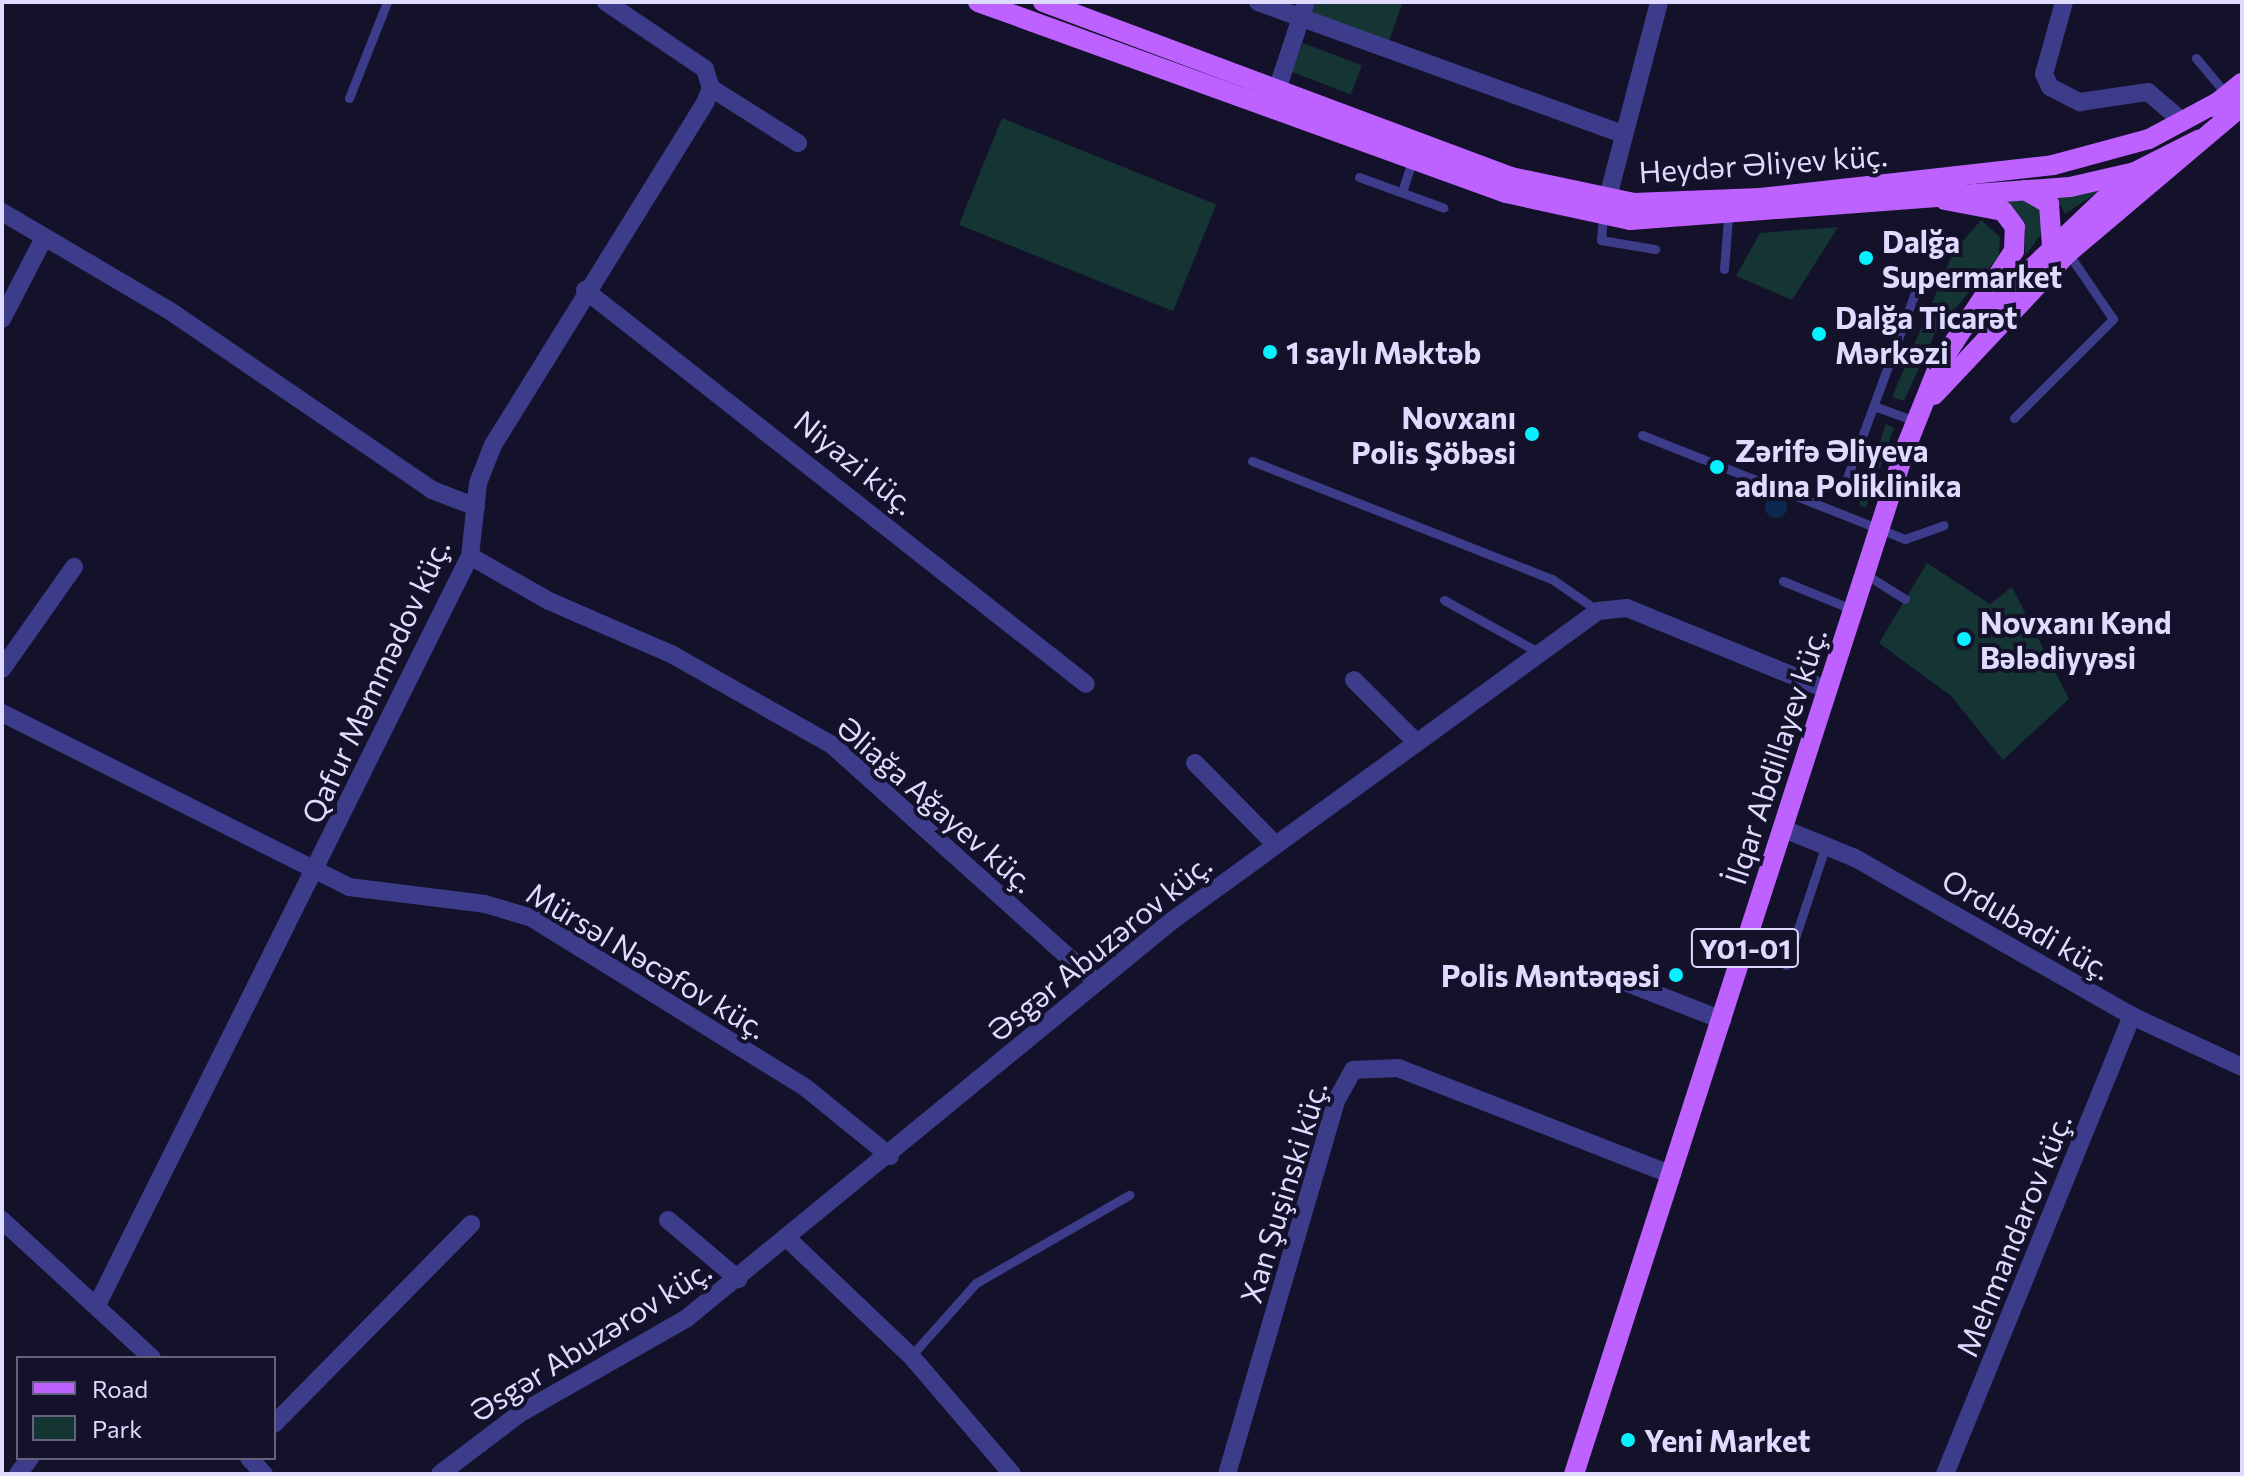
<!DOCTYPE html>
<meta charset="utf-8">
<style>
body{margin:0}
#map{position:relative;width:2244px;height:1476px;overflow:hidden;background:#14112b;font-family:Commissioner,sans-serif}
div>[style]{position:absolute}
.green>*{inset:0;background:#143533;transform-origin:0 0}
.water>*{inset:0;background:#0d284f}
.round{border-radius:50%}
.service>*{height:9px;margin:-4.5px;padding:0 4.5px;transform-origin:4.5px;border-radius:4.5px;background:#3c3c8a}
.minor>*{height:18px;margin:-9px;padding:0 9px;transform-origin:9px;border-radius:9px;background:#3c3c8a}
.primary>*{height:20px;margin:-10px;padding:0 10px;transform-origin:10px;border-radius:10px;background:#be62ff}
.dots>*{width:22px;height:22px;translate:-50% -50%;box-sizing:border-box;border:4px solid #14112b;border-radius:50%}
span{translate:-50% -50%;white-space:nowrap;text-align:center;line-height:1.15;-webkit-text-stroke:8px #14112b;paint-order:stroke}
.shield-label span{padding:2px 6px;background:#14112b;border:2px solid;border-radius:6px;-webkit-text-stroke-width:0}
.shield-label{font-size:28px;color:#dedbff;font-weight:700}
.street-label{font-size:30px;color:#dedbff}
.poi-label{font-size:30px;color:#dedbff;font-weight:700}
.left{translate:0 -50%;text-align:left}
.right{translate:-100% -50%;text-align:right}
.frame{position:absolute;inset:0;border:4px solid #dedbff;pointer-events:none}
.legend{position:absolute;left:16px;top:1356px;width:260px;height:104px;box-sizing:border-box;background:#14112b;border:2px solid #656280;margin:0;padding:10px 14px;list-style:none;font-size:24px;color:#dedbff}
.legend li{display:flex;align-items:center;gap:16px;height:40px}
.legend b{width:40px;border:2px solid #656280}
</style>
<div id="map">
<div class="green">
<div style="clip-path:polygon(1316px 2px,1403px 2px,1389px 41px,1312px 14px)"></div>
<div style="left:1303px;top:43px;width:63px;height:31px;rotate:21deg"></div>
<div style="left:1002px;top:118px;width:231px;height:115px;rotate:22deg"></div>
<div style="clip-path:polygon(2101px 190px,2065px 214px,2056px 196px)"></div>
<div style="clip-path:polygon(2029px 198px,2044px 216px,2044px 230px,2025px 256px,2025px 222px,2001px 200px)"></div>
<div style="clip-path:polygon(1981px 220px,2000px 237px,1999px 256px,1935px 333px,1904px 401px,1892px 397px,1954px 251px)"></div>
<div style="clip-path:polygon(1838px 227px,1792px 300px,1736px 276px,1760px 233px)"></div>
<div style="clip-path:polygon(1886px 424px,1894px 428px,1866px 508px,1859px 505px)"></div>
<div style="clip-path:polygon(1927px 563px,1990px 604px,2012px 587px,2069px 699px,2003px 760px,1951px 696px,1879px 643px)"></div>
</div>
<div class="water">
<div class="round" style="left:1765px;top:496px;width:22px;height:22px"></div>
</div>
<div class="service">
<div style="left:2196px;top:58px;width:48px;rotate:50deg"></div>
<div style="left:349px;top:98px;width:103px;rotate:-68.4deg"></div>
<div style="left:1359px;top:177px;width:90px;rotate:20deg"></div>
<div style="left:1402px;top:192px;width:36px;rotate:-72deg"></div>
<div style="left:1603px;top:217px;width:23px;rotate:95deg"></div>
<div style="left:1601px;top:240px;width:55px;rotate:9.5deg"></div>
<div style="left:1724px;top:269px;width:51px;rotate:-85.5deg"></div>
<div style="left:1874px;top:406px;width:44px;rotate:20.1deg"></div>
<div style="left:2014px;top:418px;width:140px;rotate:-45deg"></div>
<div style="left:2113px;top:319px;width:80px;rotate:-124.3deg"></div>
<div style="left:1642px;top:435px;width:283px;rotate:21.6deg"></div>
<div style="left:1905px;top:539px;width:41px;rotate:-19.7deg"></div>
<div style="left:1252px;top:461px;width:322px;rotate:21.5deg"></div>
<div style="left:1552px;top:579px;width:56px;rotate:34.8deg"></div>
<div style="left:1845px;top:483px;width:206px;rotate:-69.8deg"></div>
<div style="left:1865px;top:574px;width:47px;rotate:32deg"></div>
<div style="left:1783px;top:581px;width:77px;rotate:22.2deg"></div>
<div style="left:1444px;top:600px;width:112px;rotate:28.9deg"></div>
<div style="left:1786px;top:965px;width:126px;rotate:-71.6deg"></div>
<div style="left:911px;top:1356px;width:98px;rotate:-48.3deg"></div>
<div style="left:976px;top:1283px;width:177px;rotate:-29.9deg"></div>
</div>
<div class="minor">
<div style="left:1258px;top:2px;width:387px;rotate:19.9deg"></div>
<div style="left:2064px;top:2px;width:75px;rotate:105.5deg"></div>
<div style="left:2044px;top:74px;width:14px;rotate:65deg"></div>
<div style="left:2050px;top:87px;width:34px;rotate:27deg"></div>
<div style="left:2080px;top:102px;width:69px;rotate:-8.4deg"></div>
<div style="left:2148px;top:92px;width:46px;rotate:40.6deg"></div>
<div style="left:711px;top:88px;width:103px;rotate:32.3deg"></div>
<div style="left:1273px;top:102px;width:105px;rotate:-71.7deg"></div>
<div style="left:2px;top:212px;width:191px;rotate:30.5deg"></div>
<div style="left:167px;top:309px;width:321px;rotate:34.3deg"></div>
<div style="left:432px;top:490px;width:47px;rotate:21.1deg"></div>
<div style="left:1604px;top:212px;width:217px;rotate:-75.3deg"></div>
<div style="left:585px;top:290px;width:637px;rotate:38.18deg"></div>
<div style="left:2px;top:319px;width:91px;rotate:-62.6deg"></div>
<div style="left:470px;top:556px;width:91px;rotate:29.7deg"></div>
<div style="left:549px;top:601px;width:135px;rotate:23.5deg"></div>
<div style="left:673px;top:655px;width:183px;rotate:29.5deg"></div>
<div style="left:832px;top:745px;width:355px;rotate:41.9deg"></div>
<div style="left:2px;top:669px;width:125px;rotate:-54.8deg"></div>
<div style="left:1354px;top:680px;width:89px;rotate:45deg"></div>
<div style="left:2px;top:713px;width:388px;rotate:26.6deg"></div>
<div style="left:349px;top:887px;width:137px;rotate:7.1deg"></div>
<div style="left:485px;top:904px;width:49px;rotate:16.6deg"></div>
<div style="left:532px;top:918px;width:322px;rotate:31.8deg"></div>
<div style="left:806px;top:1088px;width:108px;rotate:39deg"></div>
<div style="left:1195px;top:763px;width:112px;rotate:45.4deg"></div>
<div style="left:1784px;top:829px;width:77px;rotate:22.2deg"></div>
<div style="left:1855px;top:858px;width:319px;rotate:29.7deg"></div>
<div style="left:2132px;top:1016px;width:121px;rotate:24.9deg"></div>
<div style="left:1620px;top:980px;width:110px;rotate:21.4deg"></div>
<div style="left:2px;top:1220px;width:204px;rotate:42.6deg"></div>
<div style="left:668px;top:1220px;width:92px;rotate:40.1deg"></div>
<div style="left:789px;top:1240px;width:168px;rotate:43.6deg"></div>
<div style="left:911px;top:1356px;width:155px;rotate:49.4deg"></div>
<div style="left:97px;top:1305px;width:837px;rotate:-63.53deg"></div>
<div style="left:470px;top:556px;width:73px;rotate:-83.7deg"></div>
<div style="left:478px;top:483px;width:41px;rotate:-68.5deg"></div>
<div style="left:493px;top:445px;width:402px;rotate:-58.2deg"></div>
<div style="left:705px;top:103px;width:16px;rotate:-68deg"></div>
<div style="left:711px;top:88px;width:20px;rotate:-108deg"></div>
<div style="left:705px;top:69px;width:120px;rotate:-145.9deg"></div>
<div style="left:274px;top:1424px;width:281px;rotate:-45.4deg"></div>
<div style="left:249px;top:1458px;width:22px;rotate:47deg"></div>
<div style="left:18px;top:1474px;width:20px;rotate:-53deg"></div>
<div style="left:440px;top:1474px;width:99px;rotate:-37.2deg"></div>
<div style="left:519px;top:1414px;width:193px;rotate:-29.7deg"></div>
<div style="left:687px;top:1318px;width:628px;rotate:-39.32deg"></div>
<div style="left:1173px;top:920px;width:525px;rotate:-36.02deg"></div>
<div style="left:1598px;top:611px;width:29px;rotate:-6deg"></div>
<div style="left:1627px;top:608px;width:217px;rotate:22.2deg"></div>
<div style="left:1227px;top:1474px;width:389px;rotate:-73.7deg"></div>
<div style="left:1336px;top:1101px;width:35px;rotate:-61deg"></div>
<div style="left:1353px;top:1070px;width:45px;rotate:-2.5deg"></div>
<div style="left:1398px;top:1068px;width:294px;rotate:21.3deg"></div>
<div style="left:1945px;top:1474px;width:495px;rotate:-67.8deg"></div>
</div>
<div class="primary">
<div style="left:978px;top:2px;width:561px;rotate:19.89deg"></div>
<div style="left:1506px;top:193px;width:127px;rotate:12.3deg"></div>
<div style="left:1630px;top:220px;width:441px;rotate:-4.3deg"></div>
<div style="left:2070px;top:187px;width:67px;rotate:-13deg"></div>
<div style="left:2135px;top:172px;width:71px;rotate:-26.9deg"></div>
<div style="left:1043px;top:2px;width:500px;rotate:20.5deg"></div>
<div style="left:1511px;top:177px;width:126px;rotate:11.9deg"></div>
<div style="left:1634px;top:203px;width:126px;rotate:-2.3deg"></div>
<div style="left:1760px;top:198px;width:295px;rotate:-6.4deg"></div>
<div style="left:2053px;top:165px;width:99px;rotate:-15.2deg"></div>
<div style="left:2149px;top:139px;width:81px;rotate:-28.2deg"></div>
<div style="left:2212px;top:107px;width:38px;rotate:-39deg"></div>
<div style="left:2025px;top:190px;width:28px;rotate:30deg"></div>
<div style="left:2049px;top:204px;width:43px;rotate:86deg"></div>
<div style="left:1987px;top:311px;width:196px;rotate:-43.6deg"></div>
<div style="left:1934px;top:395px;width:195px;rotate:-46.7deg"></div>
<div style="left:2068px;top:253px;width:228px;rotate:-40.2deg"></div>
<div style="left:1574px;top:1474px;width:1074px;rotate:-72.1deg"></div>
<div style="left:1904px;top:452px;width:94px;rotate:-68.1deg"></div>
<div style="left:1939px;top:365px;width:136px;rotate:-56.7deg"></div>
<div style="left:2014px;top:251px;width:24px;rotate:-88deg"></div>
<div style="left:2015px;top:227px;width:20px;rotate:-127deg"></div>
<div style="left:2003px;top:211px;width:59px;rotate:-169.3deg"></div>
</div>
<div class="dots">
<div style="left:1866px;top:258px;background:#07f0ff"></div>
<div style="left:1819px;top:334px;background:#07f0ff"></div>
<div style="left:1270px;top:352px;background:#07f0ff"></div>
<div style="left:1532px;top:434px;background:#07f0ff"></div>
<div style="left:1717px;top:467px;background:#07f0ff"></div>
<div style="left:1964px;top:639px;background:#07f0ff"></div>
<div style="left:1676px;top:975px;background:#07f0ff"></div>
<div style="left:1628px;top:1440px;background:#07f0ff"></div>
</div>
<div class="shield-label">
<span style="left:1745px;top:948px">Y01-01</span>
</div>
<div class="street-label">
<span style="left:1763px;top:163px;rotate:-4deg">Heydər Əliyev küç.</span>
<span style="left:855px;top:462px;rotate:39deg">Niyazi küç.</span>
<span style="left:375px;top:681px;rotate:-65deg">Qafur Məmmədov küç.</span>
<span style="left:1775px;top:756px;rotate:-72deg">İlqar Abdillayev küç.</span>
<span style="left:936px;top:804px;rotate:41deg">Əliağa Ağayev küç.</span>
<span style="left:2027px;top:924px;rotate:30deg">Ordubadi küç.</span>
<span style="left:1099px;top:947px;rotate:-39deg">Əsgər Abuzərov küç.</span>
<span style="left:647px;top:960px;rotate:31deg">Mürsəl Nəcəfov küç.</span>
<span style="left:1283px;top:1192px;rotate:-73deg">Xan Şuşinski küç.</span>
<span style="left:2013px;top:1235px;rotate:-68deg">Mehmandarov küç.</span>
<span style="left:590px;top:1340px;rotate:-32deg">Əsgər Abuzərov küç.</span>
</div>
<div class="poi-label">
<span class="left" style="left:1882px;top:258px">Dalğa<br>Supermarket</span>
<span class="left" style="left:1835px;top:334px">Dalğa Ticarət<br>Mərkəzi</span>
<span class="left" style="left:1286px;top:352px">1 saylı Məktəb</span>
<span class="right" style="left:1516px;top:434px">Novxanı<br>Polis Şöbəsi</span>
<span class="left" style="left:1735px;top:467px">Zərifə Əliyeva<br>adına Poliklinika</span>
<span class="left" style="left:1980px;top:639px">Novxanı Kənd<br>Bələdiyyəsi</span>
<span class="right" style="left:1660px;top:975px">Polis Məntəqəsi</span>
<span class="left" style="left:1644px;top:1440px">Yeni Market</span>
</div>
<div class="frame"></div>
<ul class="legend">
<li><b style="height:10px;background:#be62ff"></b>Road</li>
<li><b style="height:22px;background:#143533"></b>Park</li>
</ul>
</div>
